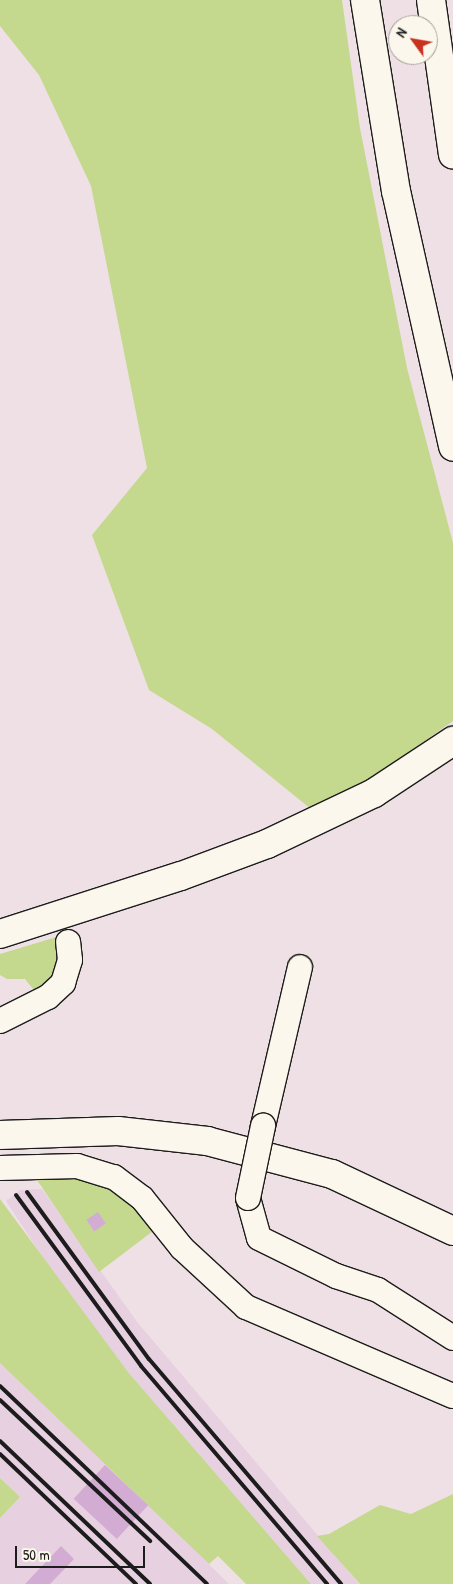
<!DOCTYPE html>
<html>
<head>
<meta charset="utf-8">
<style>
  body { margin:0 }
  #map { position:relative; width:453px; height:1584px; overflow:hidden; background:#efe0e5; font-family:"Patrick Hand",sans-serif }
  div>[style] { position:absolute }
  .built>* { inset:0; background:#e7d0e0 }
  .green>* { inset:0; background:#c4d98e }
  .building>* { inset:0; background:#d3acd4; transform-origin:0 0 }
  .roads { filter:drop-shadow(1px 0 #1c1c1c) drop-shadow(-1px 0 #1c1c1c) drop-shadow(0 1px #1c1c1c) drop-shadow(0 -1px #1c1c1c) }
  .minor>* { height:24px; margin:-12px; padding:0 12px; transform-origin:12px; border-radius:12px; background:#fbf7ec }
  .highway>* { height:28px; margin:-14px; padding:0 14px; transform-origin:14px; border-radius:14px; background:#fbf7ec }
  .rail>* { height:4px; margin:-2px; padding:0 2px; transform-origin:2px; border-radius:2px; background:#1c1c1c }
  .bridges { filter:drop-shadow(1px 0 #1c1c1c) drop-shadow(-1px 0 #1c1c1c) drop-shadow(0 1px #1c1c1c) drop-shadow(0 -1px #1c1c1c) }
  .minor-bridge>* { height:24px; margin:-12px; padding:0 12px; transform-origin:12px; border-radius:12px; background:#fbf7ec }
  span { translate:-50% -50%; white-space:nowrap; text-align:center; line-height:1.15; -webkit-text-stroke:4.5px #fbf7ec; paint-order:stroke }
  .north { position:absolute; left:388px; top:15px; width:50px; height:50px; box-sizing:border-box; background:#fbf7ec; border:1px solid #a29f99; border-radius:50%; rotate:302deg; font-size:14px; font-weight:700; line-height:20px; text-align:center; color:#1c1c1c }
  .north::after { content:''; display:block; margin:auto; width:18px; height:22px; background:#c8321e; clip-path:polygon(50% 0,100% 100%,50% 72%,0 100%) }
  .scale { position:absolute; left:15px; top:1546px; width:130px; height:22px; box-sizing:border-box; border:2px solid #1c1c1c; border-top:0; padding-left:6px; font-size:15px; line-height:18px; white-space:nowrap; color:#1c1c1c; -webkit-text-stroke:4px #fbf7ec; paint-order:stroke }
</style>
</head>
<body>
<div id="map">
  <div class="built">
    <div style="clip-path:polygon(42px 1189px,138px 1323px,359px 1584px,311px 1584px,128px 1372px,60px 1284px,6px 1201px,20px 1190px)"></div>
    <div style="clip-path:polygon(0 1363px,161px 1517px,229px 1584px,0 1584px,0 1518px,20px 1497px,0 1478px)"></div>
  </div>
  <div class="green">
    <div style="clip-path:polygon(0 0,342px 0,360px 128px,407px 368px,453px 543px,453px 721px,372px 778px,311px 809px,212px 729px,149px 690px,92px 535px,147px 468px,91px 186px,39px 75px,0 26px)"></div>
    <div style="clip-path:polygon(60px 936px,58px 972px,45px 989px,33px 989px,25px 979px,7px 979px,0 975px,0 954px)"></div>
    <div style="clip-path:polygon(33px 1174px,71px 1174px,124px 1189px,157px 1228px,99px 1272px)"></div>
    <div style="clip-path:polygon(0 1199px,128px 1372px,311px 1584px,246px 1584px,218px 1556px,209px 1564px,0 1363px)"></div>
    <div style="clip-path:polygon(0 1478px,20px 1497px,0 1518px)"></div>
    <div style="clip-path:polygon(453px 1494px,453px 1584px,360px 1584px,317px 1536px,329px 1534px,380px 1505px,411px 1514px)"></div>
  </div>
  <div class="building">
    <div style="left:98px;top:1212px;width:14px;height:14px;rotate:56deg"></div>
    <div style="left:105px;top:1465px;width:59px;height:46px;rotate:43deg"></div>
    <div style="clip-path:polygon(61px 1546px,74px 1559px,50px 1584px,25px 1584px)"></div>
  </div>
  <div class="roads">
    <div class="minor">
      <div style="left:0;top:1021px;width:54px;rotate:-26.6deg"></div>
      <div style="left:48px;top:997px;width:21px;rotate:-43deg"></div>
      <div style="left:63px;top:983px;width:24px;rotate:-73deg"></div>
      <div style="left:70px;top:960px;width:18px;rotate:-96deg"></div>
      <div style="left:263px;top:1126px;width:163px;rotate:-76.9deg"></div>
      <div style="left:0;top:1168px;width:77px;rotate:-1.5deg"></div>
      <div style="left:77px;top:1166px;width:39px;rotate:17deg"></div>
      <div style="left:114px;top:1177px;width:35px;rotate:37deg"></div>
      <div style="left:142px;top:1198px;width:64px;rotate:51.3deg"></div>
      <div style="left:182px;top:1248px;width:87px;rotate:42.7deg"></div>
      <div style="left:246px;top:1307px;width:225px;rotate:23.3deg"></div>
      <div style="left:248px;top:1198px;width:41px;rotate:74.6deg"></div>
      <div style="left:259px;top:1238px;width:86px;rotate:26.3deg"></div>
      <div style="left:336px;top:1276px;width:44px;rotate:18.4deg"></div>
      <div style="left:378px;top:1290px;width:89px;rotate:32.6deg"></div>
    </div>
    <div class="highway">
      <div style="left:365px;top:0;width:193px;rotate:80.8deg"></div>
      <div style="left:396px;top:191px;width:262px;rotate:77.4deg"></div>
      <div style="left:431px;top:0;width:156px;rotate:81.9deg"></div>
      <div style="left:0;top:934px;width:190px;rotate:-17.8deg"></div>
      <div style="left:181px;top:876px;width:92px;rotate:-20.4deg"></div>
      <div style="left:267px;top:844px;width:119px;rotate:-25.5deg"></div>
      <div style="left:374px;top:793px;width:95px;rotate:-33.4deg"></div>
      <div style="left:0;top:1135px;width:118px;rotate:-1.9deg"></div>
      <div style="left:118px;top:1131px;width:90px;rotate:6.4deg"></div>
      <div style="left:207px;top:1141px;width:129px;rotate:14.8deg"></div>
      <div style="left:332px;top:1174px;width:134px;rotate:25.2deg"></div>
    </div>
  </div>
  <div class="rail">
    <div style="left:27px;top:1192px;width:207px;rotate:53.9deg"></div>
    <div style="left:149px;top:1359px;width:296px;rotate:49.5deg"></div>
    <div style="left:16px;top:1195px;width:212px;rotate:53.8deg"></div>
    <div style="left:141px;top:1366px;width:287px;rotate:49.5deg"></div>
    <div style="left:0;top:1386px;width:286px;rotate:43.7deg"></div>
    <div style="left:0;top:1400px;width:206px;rotate:43.2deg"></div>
    <div style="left:0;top:1441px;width:207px;rotate:43.6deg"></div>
    <div style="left:0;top:1454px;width:188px;rotate:43.7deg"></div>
  </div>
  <div class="bridges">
    <div class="minor-bridge">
      <div style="left:248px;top:1198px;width:74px;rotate:-78.2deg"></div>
    </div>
  </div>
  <div class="north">N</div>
  <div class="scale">50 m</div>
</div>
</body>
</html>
